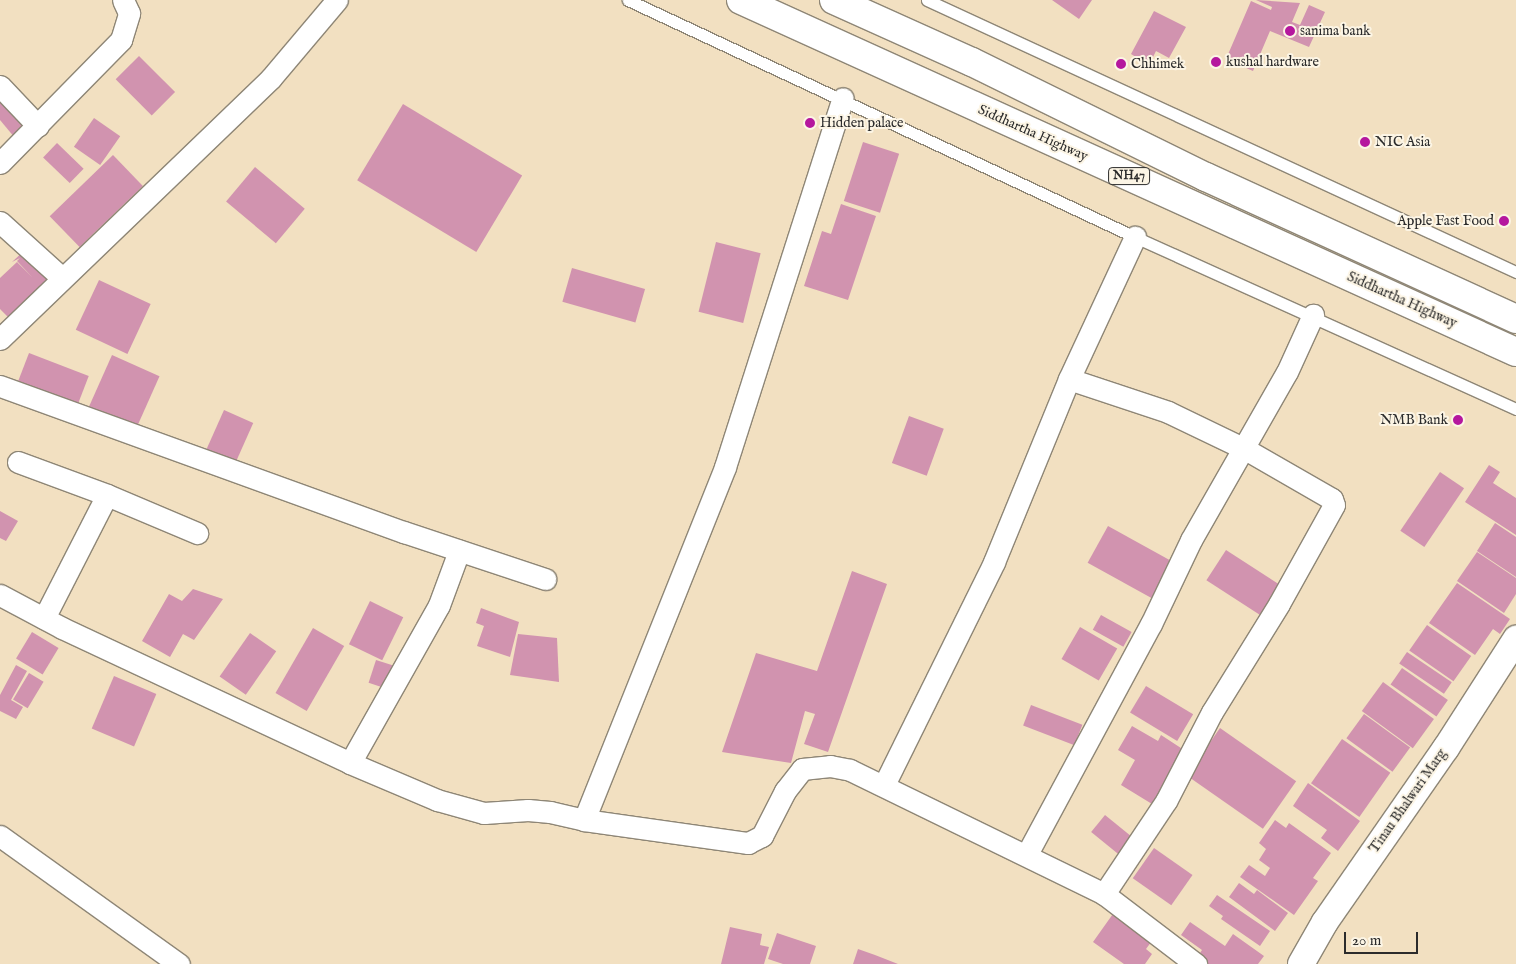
<!DOCTYPE html>
<html>
<head>
<meta charset="utf-8">
<style>
  body { margin:0 }
  #map { position:relative; width:1516px; height:964px; overflow:hidden; background:#f2e0c1; font-family:"IM FELL English",serif }
  div>[style] { position:absolute }
  .building>* { inset:0; background:#d193af; transform-origin:0 0 }
  .roads { filter:drop-shadow(1px 0 #8e8676) drop-shadow(-1px 0 #8e8676) drop-shadow(0 1px #8e8676) drop-shadow(0 -1px #8e8676) }
  .service>* { height:11px; margin:-5.5px; padding:0 5.5px; transform-origin:5.5px; border-radius:5.5px; background:#fff }
  .minor>* { height:21px; margin:-10.5px; padding:0 10.5px; transform-origin:10.5px; border-radius:10.5px; background:#fff }
  .tertiary>* { height:26px; margin:-13px; padding:0 13px; transform-origin:13px; border-radius:13px; background:#fff }
  .trunk>* { height:28px; margin:-14px; padding:0 14px; transform-origin:14px; border-radius:14px; background:#fff }
  .dots>* { width:14px; height:14px; translate:-50% -50%; box-sizing:border-box; border:2px solid #fcf5e5; border-radius:50% }
  span { translate:-50% -50%; white-space:nowrap; text-align:center; line-height:1.15; -webkit-text-stroke:4px #fcf5e5; paint-order:stroke }
  .shield-label span { padding:1px 4px; background:#fcf5e5; border:1px solid; border-radius:4px; -webkit-text-stroke-width:0 }
  .shield-label { font-size:12px; color:#2b2b2b; font-weight:700 }
  .poi-label { font-size:14px; color:#2b2b2b }
  .left { translate:0 -50%; text-align:left }
  .right { translate:-100% -50%; text-align:right }
  .street-label { font-size:14px; color:#2b2b2b }
  .scale { position:absolute; left:1344px; top:932px; width:74px; height:22px; box-sizing:border-box; border:2px solid #2b2b2b; border-top:0; padding-left:6px; font-size:15px; line-height:18px; white-space:nowrap; color:#2b2b2b; -webkit-text-stroke:4px #fcf5e5; paint-order:stroke }
</style>
</head>
<body>
<div id="map">
  <div class="building">
    <div style="clip-path:polygon(1052px 0,1092px 0,1079px 19px)"></div>
    <div style="clip-path:polygon(1256px 0,1300px 3px,1292px 22px,1300px 25px,1309px 5px,1325px 12px,1309px 47px,1270px 31px,1253px 71px,1226px 59px,1251px 1px,1271px 10px,1272px 7px)"></div>
    <div style="clip-path:polygon(1154px 11px,1186px 27px,1169px 58px,1156px 51px,1149px 65px,1131px 54px)"></div>
    <div style="left:139px;top:56px;width:51px;height:33px;rotate:45deg"></div>
    <div style="clip-path:polygon(0 95px,31px 124px,15px 138px,0 120px)"></div>
    <div style="left:403px;top:104px;width:139px;height:89px;rotate:31deg"></div>
    <div style="left:94px;top:118px;width:32px;height:35px;rotate:35deg"></div>
    <div style="left:863px;top:142px;width:38px;height:62px;rotate:18deg"></div>
    <div style="left:57px;top:143px;width:37px;height:20px;rotate:44deg"></div>
    <div style="left:113px;top:155px;width:43px;height:88px;rotate:46deg"></div>
    <div style="left:255px;top:167px;width:65px;height:45px;rotate:40deg"></div>
    <div style="clip-path:polygon(841px 204px,876px 216px,848px 300px,804px 286px,822px 231px,831px 234px)"></div>
    <div style="left:716px;top:242px;width:46px;height:72px;rotate:14deg"></div>
    <div style="clip-path:polygon(25px 250px,55px 283px,14px 323px,0 309px,0 278px,17px 262px,32px 277px,17px 261px,20px 258px,12px 262px)"></div>
    <div style="left:572px;top:268px;width:76px;height:35px;rotate:16deg"></div>
    <div style="left:99px;top:280px;width:57px;height:55px;rotate:25deg"></div>
    <div style="left:29px;top:353px;width:64px;height:32px;rotate:21deg"></div>
    <div style="left:112px;top:355px;width:52px;height:60px;rotate:24deg"></div>
    <div style="left:224px;top:410px;width:32px;height:43px;rotate:24deg"></div>
    <div style="left:909px;top:416px;width:37px;height:50px;rotate:20deg"></div>
    <div style="clip-path:polygon(1489px 465px,1500px 472px,1493px 483px,1516px 498px,1516px 535px,1465px 502px)"></div>
    <div style="left:1440px;top:472px;width:29px;height:71px;rotate:34deg"></div>
    <div style="clip-path:polygon(0 511px,18px 521px,6px 541px,0 538px)"></div>
    <div style="clip-path:polygon(1495px 523px,1516px 537px,1516px 577px,1477px 551px)"></div>
    <div style="left:1108px;top:526px;width:75px;height:42px;rotate:29deg"></div>
    <div style="left:1226px;top:550px;width:64px;height:36px;rotate:33deg"></div>
    <div style="clip-path:polygon(1477px 552px,1516px 578px,1516px 594px,1504px 613px,1457px 581px)"></div>
    <div style="clip-path:polygon(852px 571px,887px 584px,828px 752px,804px 744px,815px 714px,805px 711px,791px 763px,722px 752px,756px 653px,817px 671px)"></div>
    <div style="clip-path:polygon(1457px 583px,1510px 619px,1500px 634px,1493px 629px,1475px 655px,1429px 623px)"></div>
    <div style="clip-path:polygon(193px 589px,223px 599px,194px 640px,183px 634px,170px 657px,142px 641px,169px 594px,182px 601px)"></div>
    <div style="left:370px;top:601px;width:37px;height:48px;rotate:26deg"></div>
    <div style="clip-path:polygon(481px 608px,519px 622px,510px 657px,477px 646px,484px 626px,476px 623px)"></div>
    <div style="left:1101px;top:615px;width:35px;height:17px;rotate:29deg"></div>
    <div style="left:1427px;top:625px;width:54px;height:31px;rotate:35deg"></div>
    <div style="left:1080px;top:627px;width:43px;height:37px;rotate:30deg"></div>
    <div style="left:313px;top:628px;width:36px;height:75px;rotate:30deg"></div>
    <div style="left:32px;top:632px;width:31px;height:31px;rotate:31deg"></div>
    <div style="left:250px;top:633px;width:32px;height:53px;rotate:35deg"></div>
    <div style="clip-path:polygon(518px 634px,557px 638px,559px 682px,510px 675px)"></div>
    <div style="left:1407px;top:652px;width:54px;height:14px;rotate:34deg"></div>
    <div style="left:376px;top:660px;width:19px;height:24px;rotate:18deg"></div>
    <div style="clip-path:polygon(16px 665px,27px 671px,11px 700px,23px 707px,16px 719px,0 711px,0 695px)"></div>
    <div style="left:1402px;top:668px;width:56px;height:20px;rotate:35deg"></div>
    <div style="left:29px;top:673px;width:17px;height:31px;rotate:31deg"></div>
    <div style="left:114px;top:676px;width:46px;height:57px;rotate:23deg"></div>
    <div style="left:1383px;top:682px;width:63px;height:36px;rotate:36deg"></div>
    <div style="left:1146px;top:686px;width:55px;height:31px;rotate:31deg"></div>
    <div style="left:1031px;top:705px;width:55px;height:22px;rotate:21deg"></div>
    <div style="left:1364px;top:714px;width:57px;height:30px;rotate:36deg"></div>
    <div style="clip-path:polygon(1132px 726px,1158px 741px,1161px 735px,1184px 750px,1152px 804px,1121px 785px,1135px 760px,1118px 750px)"></div>
    <div style="left:1220px;top:728px;width:93px;height:58px;rotate:35deg"></div>
    <div style="left:1342px;top:739px;width:59px;height:54px;rotate:35deg"></div>
    <div style="clip-path:polygon(1308px 783px,1360px 821px,1338px 851px,1321px 838px,1327px 830px,1293px 806px)"></div>
    <div style="left:1105px;top:815px;width:40px;height:22px;rotate:39deg"></div>
    <div style="clip-path:polygon(1275px 820px,1286px 828px,1289px 823px,1331px 853px,1313px 878px,1318px 881px,1294px 915px,1240px 877px,1249px 865px,1265px 876px,1270px 868px,1259px 860px,1266px 849px,1259px 843px)"></div>
    <div style="left:1154px;top:848px;width:47px;height:37px;rotate:35deg"></div>
    <div style="clip-path:polygon(1239px 883px,1254px 894px,1257px 890px,1288px 913px,1275px 931px,1229px 897px)"></div>
    <div style="clip-path:polygon(1217px 895px,1270px 931px,1260px 946px,1221px 919px,1223px 916px,1209px 906px)"></div>
    <div style="clip-path:polygon(1115px 911px,1154px 938px,1146px 949px,1152px 954px,1145px 964px,1124px 964px,1093px 942px)"></div>
    <div style="clip-path:polygon(1190px 922px,1225px 946px,1233px 934px,1264px 956px,1258px 964px,1198px 964px,1194px 962px,1202px 950px,1181px 935px)"></div>
    <div style="clip-path:polygon(730px 927px,762px 934px,760px 945px,769px 947px,764px 964px,721px 964px)"></div>
    <div style="clip-path:polygon(777px 933px,816px 946px,810px 964px,783px 964px,768px 959px)"></div>
    <div style="clip-path:polygon(858px 949px,875px 955px,898px 964px,853px 964px)"></div>
  </div>
  <div class="roads">
    <div class="service">
      <div style="left:628px;top:0;width:560px;rotate:25.05deg"></div>
      <div style="left:1135px;top:237px;width:418px;rotate:24.3deg"></div>
      <div style="left:927px;top:0;width:649px;rotate:24.79deg"></div>
    </div>
    <div class="minor">
      <div style="left:0;top:86px;width:55px;rotate:46.5deg"></div>
      <div style="left:0;top:163px;width:173px;rotate:-45.5deg"></div>
      <div style="left:121px;top:40px;width:28px;rotate:-73deg"></div>
      <div style="left:129px;top:13px;width:14px;rotate:-115deg"></div>
      <div style="left:0;top:222px;width:84px;rotate:42.1deg"></div>
      <div style="left:0;top:339px;width:376px;rotate:-43.9deg"></div>
      <div style="left:271px;top:78px;width:102px;rotate:-49.8deg"></div>
      <div style="left:1069px;top:379px;width:104px;rotate:18.4deg"></div>
      <div style="left:1168px;top:412px;width:85px;rotate:25.7deg"></div>
      <div style="left:1245px;top:449px;width:100px;rotate:29.9deg"></div>
      <div style="left:1332px;top:499px;width:6px;rotate:72deg"></div>
      <div style="left:1334px;top:505px;width:113px;rotate:119.1deg"></div>
      <div style="left:1279px;top:604px;width:127px;rotate:121.8deg"></div>
      <div style="left:1212px;top:712px;width:100px;rotate:117.3deg"></div>
      <div style="left:1166px;top:801px;width:112px;rotate:123.7deg"></div>
      <div style="left:0;top:386px;width:430px;rotate:19.9deg"></div>
      <div style="left:404px;top:532px;width:149px;rotate:18.4deg"></div>
      <div style="left:18px;top:462px;width:95px;rotate:20.3deg"></div>
      <div style="left:107px;top:495px;width:98px;rotate:22.9deg"></div>
      <div style="left:0;top:595px;width:70px;rotate:28deg"></div>
      <div style="left:62px;top:628px;width:318px;rotate:25.1deg"></div>
      <div style="left:350px;top:763px;width:95px;rotate:23deg"></div>
      <div style="left:437px;top:800px;width:49px;rotate:15.5deg"></div>
      <div style="left:484px;top:813px;width:44px;rotate:-3.9deg"></div>
      <div style="left:528px;top:810px;width:22px;rotate:5deg"></div>
      <div style="left:550px;top:812px;width:35px;rotate:13deg"></div>
      <div style="left:584px;top:820px;width:166px;rotate:8deg"></div>
      <div style="left:748px;top:843px;width:16px;rotate:-27deg"></div>
      <div style="left:762px;top:836px;width:51px;rotate:-62.9deg"></div>
      <div style="left:785px;top:791px;width:28px;rotate:-52deg"></div>
      <div style="left:802px;top:769px;width:28px;rotate:-6deg"></div>
      <div style="left:830px;top:766px;width:20px;rotate:11deg"></div>
      <div style="left:850px;top:770px;width:283px;rotate:26deg"></div>
      <div style="left:1104px;top:894px;width:116px;rotate:37.3deg"></div>
      <div style="left:44px;top:618px;width:138px;rotate:-62.9deg"></div>
      <div style="left:350px;top:763px;width:181px;rotate:-60.6deg"></div>
      <div style="left:439px;top:605px;width:58px;rotate:-69.7deg"></div>
      <div style="left:884px;top:785px;width:249px;rotate:-63.7deg"></div>
      <div style="left:994px;top:562px;width:198px;rotate:-67.7deg"></div>
      <div style="left:1069px;top:379px;width:157px;rotate:-65.1deg"></div>
      <div style="left:584px;top:820px;width:380px;rotate:-68.2deg"></div>
      <div style="left:725px;top:467px;width:387px;rotate:-72.3deg"></div>
      <div style="left:0;top:836px;width:220px;rotate:35.6deg"></div>
      <div style="left:1027px;top:854px;width:261px;rotate:-61.7deg"></div>
      <div style="left:1151px;top:624px;width:93px;rotate:-64.5deg"></div>
      <div style="left:1191px;top:540px;width:193px;rotate:-60.3deg"></div>
      <div style="left:1287px;top:372px;width:63px;rotate:-65.5deg"></div>
    </div>
    <div class="tertiary">
      <div style="left:1301px;top:964px;width:48px;rotate:-60.3deg"></div>
      <div style="left:1325px;top:922px;width:212px;rotate:-55.2deg"></div>
      <div style="left:1446px;top:748px;width:130px;rotate:-57.3deg"></div>
    </div>
    <div class="trunk">
      <div style="left:741px;top:0;width:851px;rotate:24.43deg"></div>
      <div style="left:834px;top:0;width:151px;rotate:24.2deg"></div>
      <div style="left:972px;top:62px;width:261px;rotate:26.2deg"></div>
      <div style="left:1206px;top:177px;width:341px;rotate:24.6deg"></div>
    </div>
  </div>
  <div class="dots">
    <div style="left:1290px;top:31px;background:#b5179e"></div>
    <div style="left:1216px;top:62px;background:#b5179e"></div>
    <div style="left:1121px;top:64px;background:#b5179e"></div>
    <div style="left:810px;top:123px;background:#b5179e"></div>
    <div style="left:1365px;top:142px;background:#b5179e"></div>
    <div style="left:1504px;top:221px;background:#b5179e"></div>
    <div style="left:1458px;top:420px;background:#b5179e"></div>
  </div>
  <div class="shield-label">
    <span style="left:1129px;top:176px">NH47</span>
  </div>
  <div class="poi-label">
    <span class="left" style="left:1300px;top:31px">sanima bank</span>
    <span class="left" style="left:1226px;top:62px">kushal hardware</span>
    <span class="left" style="left:1131px;top:64px">Chhimek</span>
    <span class="left" style="left:820px;top:123px">Hidden palace</span>
    <span class="left" style="left:1375px;top:142px">NIC Asia</span>
    <span class="right" style="left:1494px;top:221px">Apple Fast Food</span>
    <span class="right" style="left:1448px;top:420px">NMB Bank</span>
  </div>
  <div class="street-label">
    <span style="left:1033px;top:133px;rotate:24deg">Siddhartha Highway</span>
    <span style="left:1402px;top:300px;rotate:24deg">Siddhartha Highway</span>
    <span style="left:1408px;top:801px;rotate:-55deg">Tinau Bhalwari Marg</span>
  </div>
  <div class="scale">20 m</div>
</div>
</body>
</html>
